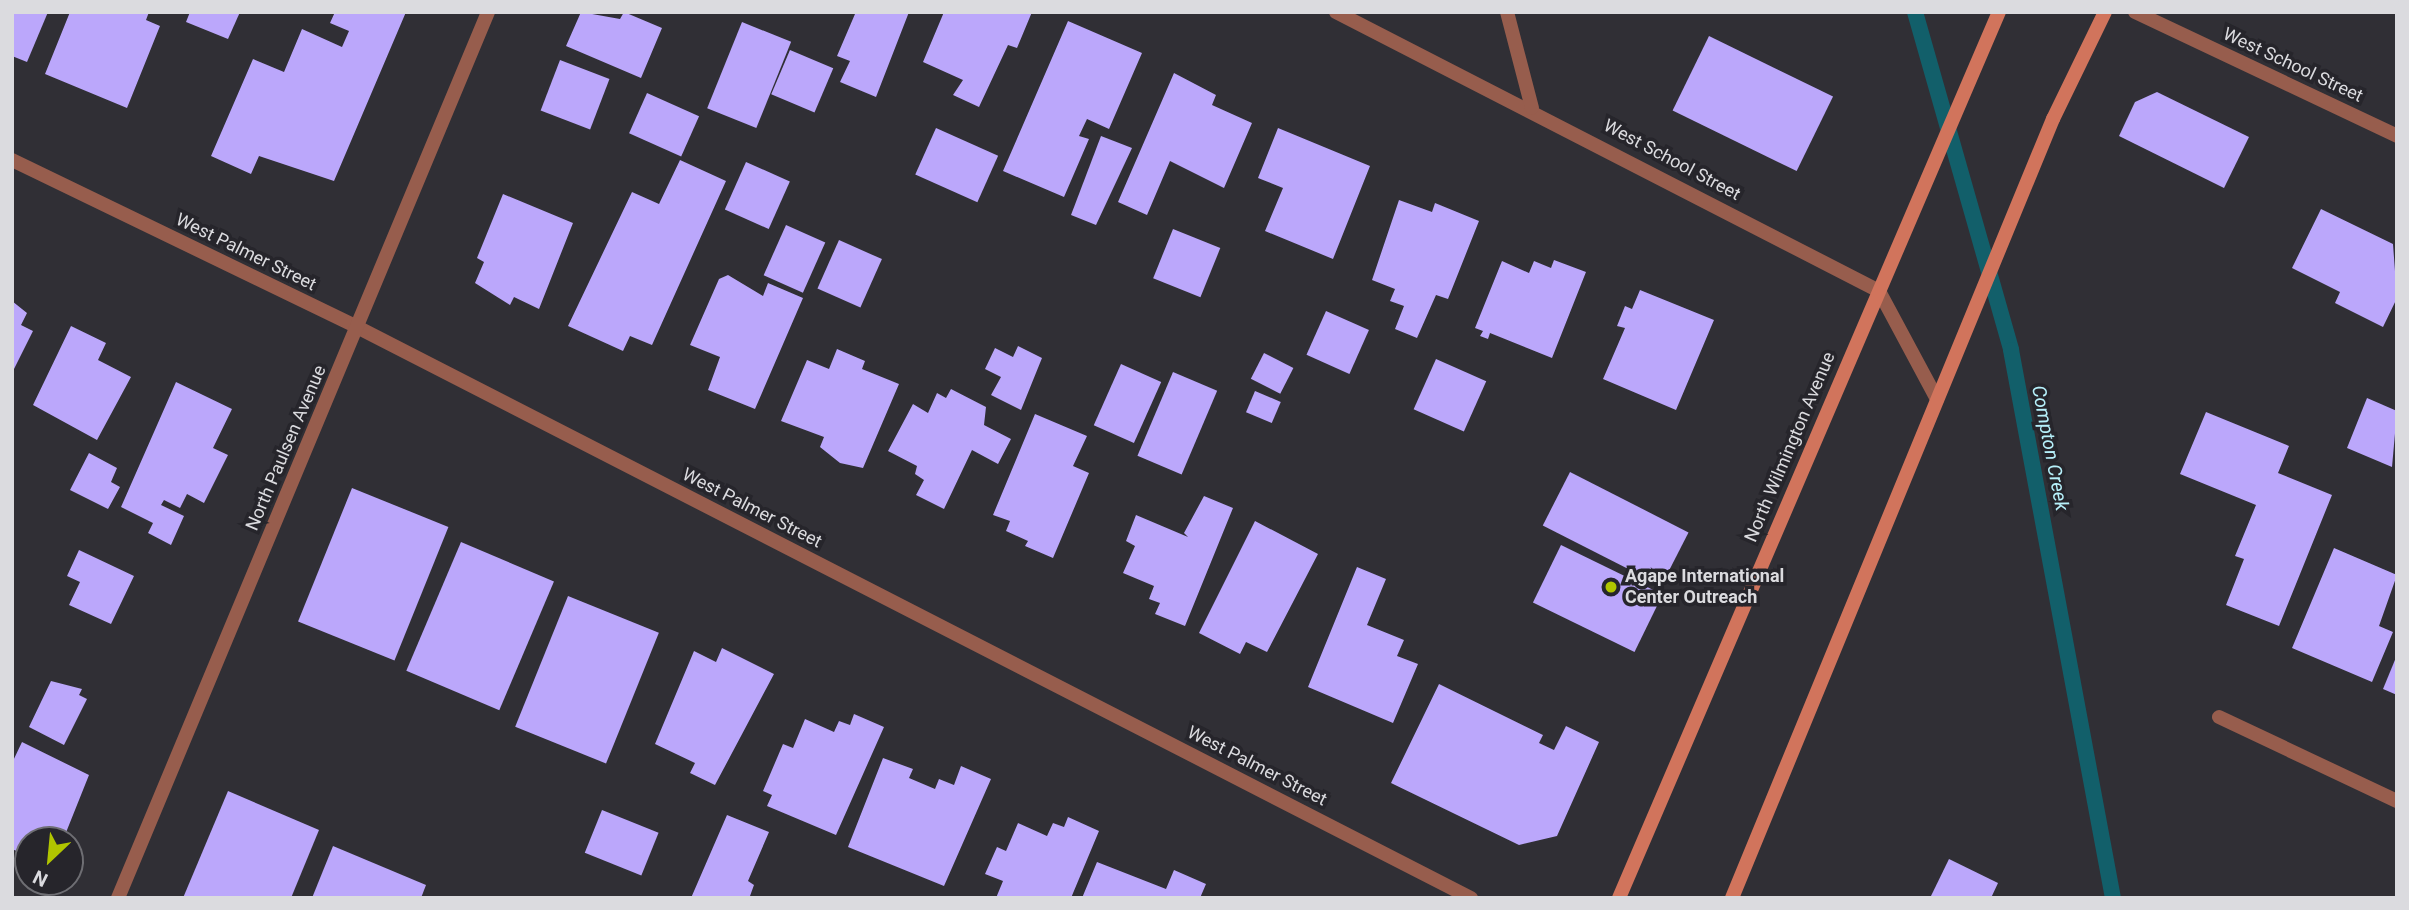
<!DOCTYPE html>
<html>
<head>
<meta charset="utf-8">
<style>
  body { margin:0 }
  #map { position:relative; width:2409px; height:910px; overflow:hidden; background:#302f35; font-family:Roboto,sans-serif }
  div>[style] { position:absolute }
  .stream>* { height:16px; margin:-8px; padding:0 8px; transform-origin:8px; border-radius:8px; background:#125f6a }
  .building>* { inset:0; background:#bba7fb; transform-origin:0 0 }
  .minor>* { height:14px; margin:-7px; padding:0 7px; transform-origin:7px; border-radius:7px; background:#975d4d }
  .secondary>* { height:14px; margin:-7px; padding:0 7px; transform-origin:7px; border-radius:7px; background:#d1745c }
  .dots>* { width:19px; height:19px; translate:-50% -50%; box-sizing:border-box; border:4px solid #26252b; border-radius:50% }
  span { translate:-50% -50%; white-space:nowrap; text-align:center; line-height:1.15; -webkit-text-stroke:7px #26252b; paint-order:stroke }
  .street-label { font-size:18px; color:#dbdbdf }
  .poi-label { font-size:18px; color:#dbdbdf; font-weight:700 }
  .left { translate:0 -50%; text-align:left }
  .water-label { font-size:19px; color:#b6f0fa; font-style:italic }
  .frame { position:absolute; inset:0; border:14px solid #dbdbdf; pointer-events:none }
  .north { position:absolute; left:14px; top:826px; width:70px; height:70px; box-sizing:border-box; background:#26252b; border:2px solid #6e6e73; border-radius:50%; rotate:206deg; font-size:19px; font-weight:700; line-height:28px; text-align:center; color:#dbdbdf }
  .north::after { content:''; display:block; margin:auto; width:24px; height:32px; background:#b1c500; clip-path:polygon(50% 0,100% 100%,50% 72%,0 100%) }
</style>
</head>
<body>
<div id="map">
  <div class="stream">
    <div style="left:1915px;top:12px;width:351px;rotate:74.1deg"></div>
    <div style="left:2011px;top:350px;width:557px;rotate:79.46deg"></div>
  </div>
  <div class="building">
    <div style="clip-path:polygon(12px 12px,48px 12px,27px 62px,12px 56px)"></div>
    <div style="clip-path:polygon(70px 12px,149px 12px,146px 20px,160px 26px,127px 108px,45px 74px)"></div>
    <div style="clip-path:polygon(190px 12px,240px 12px,228px 39px,186px 22px)"></div>
    <div style="clip-path:polygon(335px 12px,406px 12px,334px 181px,259px 156px,251px 174px,211px 156px,253px 59px,284px 72px,302px 29px,342px 47px,349px 31px,330px 23px)"></div>
    <div style="clip-path:polygon(581px 12px,620px 19px,624px 12px,662px 28px,641px 78px,566px 46px)"></div>
    <div style="clip-path:polygon(850px 12px,909px 12px,876px 97px,840px 82px,850px 61px,837px 56px,855px 14px)"></div>
    <div style="clip-path:polygon(944px 12px,1032px 12px,1017px 48px,1008px 45px,979px 107px,953px 95px,963px 80px,923px 62px)"></div>
    <div style="clip-path:polygon(1068px 21px,1142px 53px,1109px 129px,1087px 119px,1079px 136px,1089px 139px,1064px 197px,1003px 171px)"></div>
    <div style="left:742px;top:22px;width:53px;height:93px;rotate:22deg"></div>
    <div style="left:1709px;top:36px;width:138px;height:83px;rotate:26deg"></div>
    <div style="left:790px;top:50px;width:47px;height:48px;rotate:23deg"></div>
    <div style="left:560px;top:60px;width:53px;height:54px;rotate:21deg"></div>
    <div style="clip-path:polygon(1174px 73px,1216px 95px,1212px 105px,1252px 123px,1224px 188px,1170px 161px,1147px 215px,1118px 202px)"></div>
    <div style="clip-path:polygon(2157px 92px,2249px 137px,2224px 188px,2119px 136px,2135px 102px)"></div>
    <div style="left:647px;top:93px;width:57px;height:44px;rotate:24deg"></div>
    <div style="left:936px;top:128px;width:68px;height:51px;rotate:24deg"></div>
    <div style="clip-path:polygon(1278px 128px,1370px 166px,1333px 259px,1265px 231px,1283px 188px,1258px 178px)"></div>
    <div style="clip-path:polygon(1101px 136px,1132px 148px,1096px 225px,1071px 215px)"></div>
    <div style="clip-path:polygon(680px 160px,726px 181px,652px 345px,630px 336px,623px 351px,568px 326px,632px 192px,659px 204px)"></div>
    <div style="left:746px;top:162px;width:48px;height:52px;rotate:24deg"></div>
    <div style="clip-path:polygon(503px 194px,573px 223px,539px 309px,514px 297px,510px 305px,475px 283px,484px 262px,477px 258px)"></div>
    <div style="clip-path:polygon(1399px 200px,1432px 212px,1435px 203px,1479px 221px,1448px 299px,1436px 295px,1417px 338px,1395px 329px,1404px 306px,1390px 301px,1395px 289px,1372px 280px)"></div>
    <div style="clip-path:polygon(2321px 209px,2393px 244px,2397px 298px,2383px 327px,2335px 303px,2340px 292px,2292px 268px)"></div>
    <div style="left:786px;top:225px;width:43px;height:55px;rotate:24deg"></div>
    <div style="left:1173px;top:229px;width:51px;height:53px;rotate:22deg"></div>
    <div style="left:839px;top:240px;width:47px;height:53px;rotate:24deg"></div>
    <div style="clip-path:polygon(1554px 260px,1586px 272px,1552px 358px,1490px 333px,1488px 339px,1480px 336px,1483px 331px,1475px 328px,1502px 261px,1529px 273px,1534px 261px,1551px 268px)"></div>
    <div style="clip-path:polygon(728px 275px,763px 296px,768px 283px,803px 298px,755px 409px,708px 390px,720px 357px,690px 345px,719px 279px)"></div>
    <div style="clip-path:polygon(1640px 290px,1714px 320px,1676px 410px,1603px 379px,1625px 328px,1617px 326px,1625px 306px,1632px 309px)"></div>
    <div style="clip-path:polygon(12px 301px,27px 313px,21px 325px,33px 331px,12px 373px)"></div>
    <div style="left:1326px;top:311px;width:47px;height:48px;rotate:24deg"></div>
    <div style="clip-path:polygon(71px 326px,106px 343px,98px 360px,131px 377px,97px 440px,33px 405px)"></div>
    <div style="clip-path:polygon(1018px 346px,1042px 358px,1021px 410px,991px 395px,1001px 377px,985px 369px,995px 348px,1013px 357px)"></div>
    <div style="clip-path:polygon(837px 349px,865px 361px,862px 369px,899px 384px,863px 468px,840px 463px,820px 447px,824px 437px,781px 421px,807px 360px,829px 369px)"></div>
    <div style="left:1264px;top:353px;width:33px;height:29px;rotate:27deg"></div>
    <div style="left:1436px;top:359px;width:55px;height:55px;rotate:24deg"></div>
    <div style="left:1121px;top:364px;width:44px;height:67px;rotate:24deg"></div>
    <div style="left:1173px;top:372px;width:48px;height:91px;rotate:23deg"></div>
    <div style="clip-path:polygon(176px 382px,232px 409px,213px 448px,228px 455px,204px 503px,187px 494px,180px 508px,164px 500px,161px 505px,184px 516px,171px 545px,148px 533px,153px 523px,121px 507px)"></div>
    <div style="clip-path:polygon(951px 389px,986px 407px,984px 425px,1011px 439px,998px 464px,972px 450px,944px 509px,916px 495px,924px 480px,915px 474px,917px 466px,888px 451px,913px 404px,928px 413px,937px 393px,946px 398px)"></div>
    <div style="left:1255px;top:391px;width:28px;height:23px;rotate:23deg"></div>
    <div style="clip-path:polygon(2367px 398px,2397px 411px,2392px 467px,2347px 448px)"></div>
    <div style="clip-path:polygon(2206px 412px,2289px 446px,2278px 473px,2332px 495px,2279px 626px,2226px 605px,2244px 559px,2235px 556px,2256px 505px,2180px 474px)"></div>
    <div style="clip-path:polygon(1035px 414px,1087px 436px,1073px 466px,1089px 473px,1053px 558px,1025px 546px,1028px 541px,1006px 531px,1010px 521px,993px 515px)"></div>
    <div style="clip-path:polygon(89px 453px,117px 468px,111px 482px,120px 487px,108px 509px,70px 490px)"></div>
    <div style="left:1570px;top:472px;width:133px;height:60px;rotate:27deg"></div>
    <div style="left:352px;top:488px;width:104px;height:144px;rotate:22deg"></div>
    <div style="clip-path:polygon(1204px 496px,1233px 508px,1185px 626px,1155px 614px,1160px 603px,1149px 599px,1154px 586px,1123px 573px,1135px 546px,1126px 541px,1136px 515px,1188px 537px,1184px 533px)"></div>
    <div style="clip-path:polygon(1255px 521px,1318px 554px,1267px 652px,1246px 642px,1240px 654px,1199px 633px)"></div>
    <div style="left:461px;top:542px;width:101px;height:140px;rotate:23deg"></div>
    <div style="left:1561px;top:545px;width:113px;height:64px;rotate:26deg"></div>
    <div style="clip-path:polygon(2334px 548px,2397px 575px,2379px 626px,2393px 632px,2372px 682px,2292px 648px)"></div>
    <div style="clip-path:polygon(79px 550px,134px 576px,111px 624px,69px 605px,80px 582px,67px 576px)"></div>
    <div style="clip-path:polygon(1357px 567px,1386px 579px,1367px 625px,1404px 640px,1397px 656px,1418px 664px,1393px 723px,1308px 687px)"></div>
    <div style="left:568px;top:596px;width:98px;height:141px;rotate:22deg"></div>
    <div style="clip-path:polygon(722px 648px,774px 674px,715px 785px,690px 773px,695px 763px,655px 744px,694px 651px,716px 662px)"></div>
    <div style="clip-path:polygon(2397px 655px,2397px 695px,2383px 689px)"></div>
    <div style="clip-path:polygon(51px 681px,82px 689px,79px 695px,87px 699px,64px 745px,29px 727px)"></div>
    <div style="clip-path:polygon(1439px 684px,1543px 735px,1539px 743px,1554px 750px,1566px 726px,1599px 742px,1557px 836px,1519px 845px,1391px 783px)"></div>
    <div style="clip-path:polygon(854px 714px,884px 727px,836px 835px,767px 806px,772px 795px,763px 791px,783px 744px,793px 748px,805px 719px,834px 732px,839px 721px,850px 725px)"></div>
    <div style="clip-path:polygon(22px 742px,89px 775px,63px 840px,28px 840px,28px 856px,12px 849px,12px 763px)"></div>
    <div style="clip-path:polygon(883px 758px,913px 769px,909px 778px,935px 789px,939px 779px,954px 785px,961px 766px,991px 779px,944px 886px,848px 847px)"></div>
    <div style="clip-path:polygon(228px 791px,319px 830px,291px 898px,183px 898px)"></div>
    <div style="left:602px;top:810px;width:61px;height:46px;rotate:22deg"></div>
    <div style="clip-path:polygon(727px 815px,769px 832px,748px 881px,754px 885px,750px 896px,691px 898px)"></div>
    <div style="clip-path:polygon(1068px 817px,1099px 831px,1071px 898px,996px 898px,1003px 881px,985px 874px,997px 847px,1006px 851px,1018px 823px,1047px 836px,1053px 823px,1064px 827px)"></div>
    <div style="clip-path:polygon(333px 846px,426px 885px,421px 898px,312px 898px)"></div>
    <div style="clip-path:polygon(1949px 859px,1998px 883px,1991px 898px,1930px 898px)"></div>
    <div style="clip-path:polygon(1097px 862px,1166px 889px,1174px 870px,1206px 884px,1200px 898px,1082px 898px)"></div>
  </div>
  <div class="minor">
    <div style="left:1336px;top:12px;width:610px;rotate:27.19deg"></div>
    <div style="left:1879px;top:291px;width:123px;rotate:61.8deg"></div>
    <div style="left:1507px;top:12px;width:99px;rotate:75.4deg"></div>
    <div style="left:2135px;top:12px;width:290px;rotate:25.3deg"></div>
    <div style="left:12px;top:160px;width:383px;rotate:25.8deg"></div>
    <div style="left:357px;top:327px;width:1252px;rotate:27.14deg"></div>
    <div style="left:2219px;top:717px;width:197px;rotate:25.3deg"></div>
    <div style="left:118px;top:898px;width:960px;rotate:-67.33deg"></div>
  </div>
  <div class="secondary">
    <div style="left:1619px;top:898px;width:964px;rotate:-66.79deg"></div>
    <div style="left:1732px;top:898px;width:843px;rotate:-67.61deg"></div>
    <div style="left:2053px;top:119px;width:119px;rotate:-64.1deg"></div>
  </div>
  <div class="dots">
    <div style="left:1611px;top:587px;background:#b1c500"></div>
  </div>
  <div class="street-label">
    <span style="left:2293px;top:65px;rotate:25deg">West School Street</span>
    <span style="left:1672px;top:160px;rotate:28deg">West School Street</span>
    <span style="left:246px;top:252px;rotate:26deg">West Palmer Street</span>
    <span style="left:1790px;top:447px;rotate:-67deg">North Wilmington Avenue</span>
    <span style="left:286px;top:448px;rotate:-67deg">North Paulsen Avenue</span>
    <span style="left:752px;top:508px;rotate:27deg">West Palmer Street</span>
    <span style="left:1257px;top:766px;rotate:27deg">West Palmer Street</span>
  </div>
  <div class="poi-label">
    <span class="left" style="left:1625px;top:587px">Agape International<br>Center Outreach</span>
  </div>
  <div class="water-label">
    <span style="left:2050px;top:448px;rotate:79deg">Compton Creek</span>
  </div>
  <div class="frame"></div>
  <div class="north">N</div>
</div>
</body>
</html>
